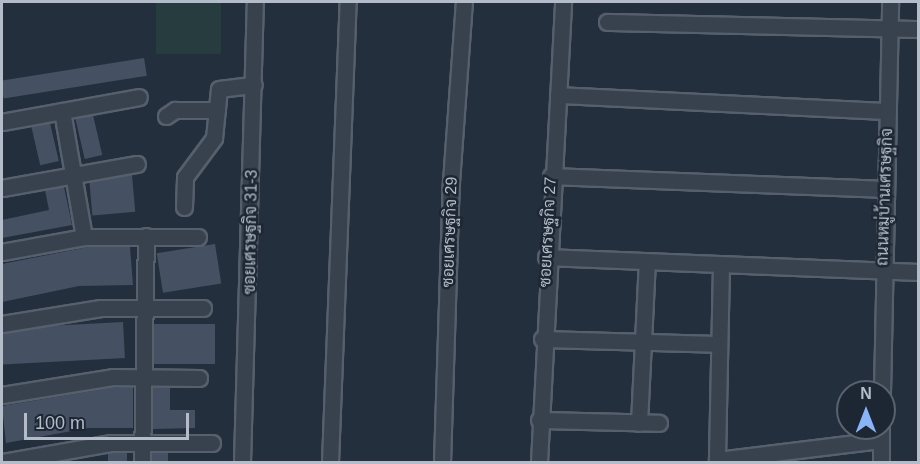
<!DOCTYPE html>
<html>
<head>
<meta charset="utf-8">
<style>
  body { margin:0 }
  #map { position:relative; width:920px; height:464px; overflow:hidden; background:#242f3e; font-family:Arial,Sarabun,sans-serif }
  div>[style] { position:absolute }
  .green>* { inset:0; background:#263c3f; transform-origin:0 0 }
  .building>* { inset:0; background:#455162; transform-origin:0 0 }
  .roads { filter:drop-shadow(2px 0 #565f6c) drop-shadow(-2px 0 #565f6c) drop-shadow(0 2px #565f6c) drop-shadow(0 -2px #565f6c) }
  .minor>* { height:15px; margin:-7.5px; padding:0 7.5px; transform-origin:7.5px; border-radius:7.5px; background:#38414e }
  span { translate:-50% -50%; white-space:nowrap; text-align:center; line-height:1.15; -webkit-text-stroke:5px #1d2633; paint-order:stroke }
  .street-label { font-size:16px; color:#b4bcc9 }
  .frame { position:absolute; inset:0; border:3px solid #b4bcc9; pointer-events:none }
  .north { position:absolute; left:836px; top:380px; width:60px; height:60px; box-sizing:border-box; background:#1d2633; border:2px solid #59626f; border-radius:50%; rotate:0deg; font-size:16px; font-weight:700; line-height:24px; text-align:center; color:#b4bcc9 }
  .north::after { content:''; display:block; margin:auto; width:21px; height:27px; background:#8ab4f8; clip-path:polygon(50% 0,100% 100%,50% 72%,0 100%) }
  .scale { position:absolute; left:24px; top:413px; width:165px; height:27px; box-sizing:border-box; border:3px solid #b4bcc9; border-top:0; padding-left:8px; font-size:18px; line-height:21px; white-space:nowrap; color:#b4bcc9; -webkit-text-stroke:4px #1d2633; paint-order:stroke }
</style>
</head>
<body>
<div id="map">
  <div class="green">
    <div style="left:156px;top:2px;width:65px;height:52px"></div>
  </div>
  <div class="building">
    <div style="left:144px;top:58px;width:18px;height:145px;rotate:81deg"></div>
    <div style="left:93px;top:115px;width:41px;height:18px;rotate:77deg"></div>
    <div style="left:50px;top:123px;width:39px;height:19px;rotate:77deg"></div>
    <div style="left:132px;top:175px;width:37px;height:43px;rotate:85deg"></div>
    <div style="clip-path:polygon(64px 187px,72px 225px,2px 238px,2px 220px,49px 210px,45px 190px)"></div>
    <div style="left:215px;top:244px;width:40px;height:59px;rotate:81deg"></div>
    <div style="clip-path:polygon(88px 247px,130px 247px,133px 285px,79px 286px,2px 302px,2px 264px)"></div>
    <div style="left:123px;top:322px;width:36px;height:123px;rotate:87deg"></div>
    <div style="left:154px;top:324px;width:61px;height:40px"></div>
    <div style="clip-path:polygon(115px 387px,133px 387px,133px 428px,88px 428px,6px 443px,2px 406px)"></div>
    <div style="clip-path:polygon(153px 388px,170px 388px,170px 410px,195px 410px,195px 428px,153px 429px)"></div>
    <div style="left:108px;top:453px;width:19px;height:9px"></div>
    <div style="left:152px;top:453px;width:16px;height:9px"></div>
  </div>
  <div class="roads">
    <div class="minor">
      <div style="left:607px;top:22px;width:311px;rotate:1.3deg"></div>
      <div style="left:558px;top:95px;width:330px;rotate:2.8deg"></div>
      <div style="left:62px;top:111px;width:128px;rotate:80.1deg"></div>
      <div style="left:166px;top:116px;width:11px;rotate:-34deg"></div>
      <div style="left:175px;top:110px;width:42px"></div>
      <div style="left:2px;top:122px;width:139px;rotate:-10.3deg"></div>
      <div style="left:551px;top:176px;width:335px;rotate:2.2deg"></div>
      <div style="left:2px;top:188px;width:137px;rotate:-10.1deg"></div>
      <div style="left:184px;top:207px;width:30px;rotate:-88deg"></div>
      <div style="left:185px;top:177px;width:49px;rotate:-53.4deg"></div>
      <div style="left:214px;top:138px;width:49px;rotate:-84.2deg"></div>
      <div style="left:219px;top:89px;width:35px;rotate:-7deg"></div>
      <div style="left:2px;top:252px;width:83px;rotate:-10.4deg"></div>
      <div style="left:84px;top:237px;width:114px"></div>
      <div style="left:546px;top:257px;width:372px;rotate:2.3deg"></div>
      <div style="left:721px;top:266px;width:194px;rotate:91.2deg"></div>
      <div style="left:717px;top:460px;width:165px;rotate:-7deg"></div>
      <div style="left:2px;top:324px;width:100px;rotate:-9.2deg"></div>
      <div style="left:101px;top:308px;width:102px"></div>
      <div style="left:542px;top:339px;width:176px;rotate:1.6deg"></div>
      <div style="left:882px;top:392px;width:390px;rotate:-88.8deg"></div>
      <div style="left:2px;top:395px;width:112px;rotate:-9.2deg"></div>
      <div style="left:113px;top:377px;width:86px;rotate:0.7deg"></div>
      <div style="left:539px;top:420px;width:120px;rotate:1.4deg"></div>
      <div style="left:639px;top:423px;width:161px;rotate:-87.2deg"></div>
      <div style="left:881px;top:428px;width:34px;rotate:90deg"></div>
      <div style="left:3px;top:462px;width:110px;rotate:-10deg"></div>
      <div style="left:111px;top:443px;width:101px"></div>
      <div style="left:142px;top:462px;width:226px;rotate:-89deg"></div>
      <div style="left:242px;top:462px;width:460px;rotate:-88.4deg"></div>
      <div style="left:330px;top:462px;width:460px;rotate:-87.8deg"></div>
      <div style="left:442px;top:462px;width:280px;rotate:-88.2deg"></div>
      <div style="left:451px;top:182px;width:180px;rotate:-85.9deg"></div>
      <div style="left:539px;top:462px;width:461px;rotate:-87deg"></div>
    </div>
  </div>
  <div class="street-label">
    <span style="left:885px;top:197px;rotate:-88deg">ถนนหมู่บ้านเศรษฐกิจ</span>
    <span style="left:251px;top:232px;rotate:-89deg">ซอยเศรษฐกิจ 31-3</span>
    <span style="left:450px;top:232px;rotate:-88deg">ซอยเศรษฐกิจ 29</span>
    <span style="left:548px;top:232px;rotate:-87deg">ซอยเศรษฐกิจ 27</span>
  </div>
  <div class="frame"></div>
  <div class="north">N</div>
  <div class="scale">100 m</div>
</div>
</body>
</html>
